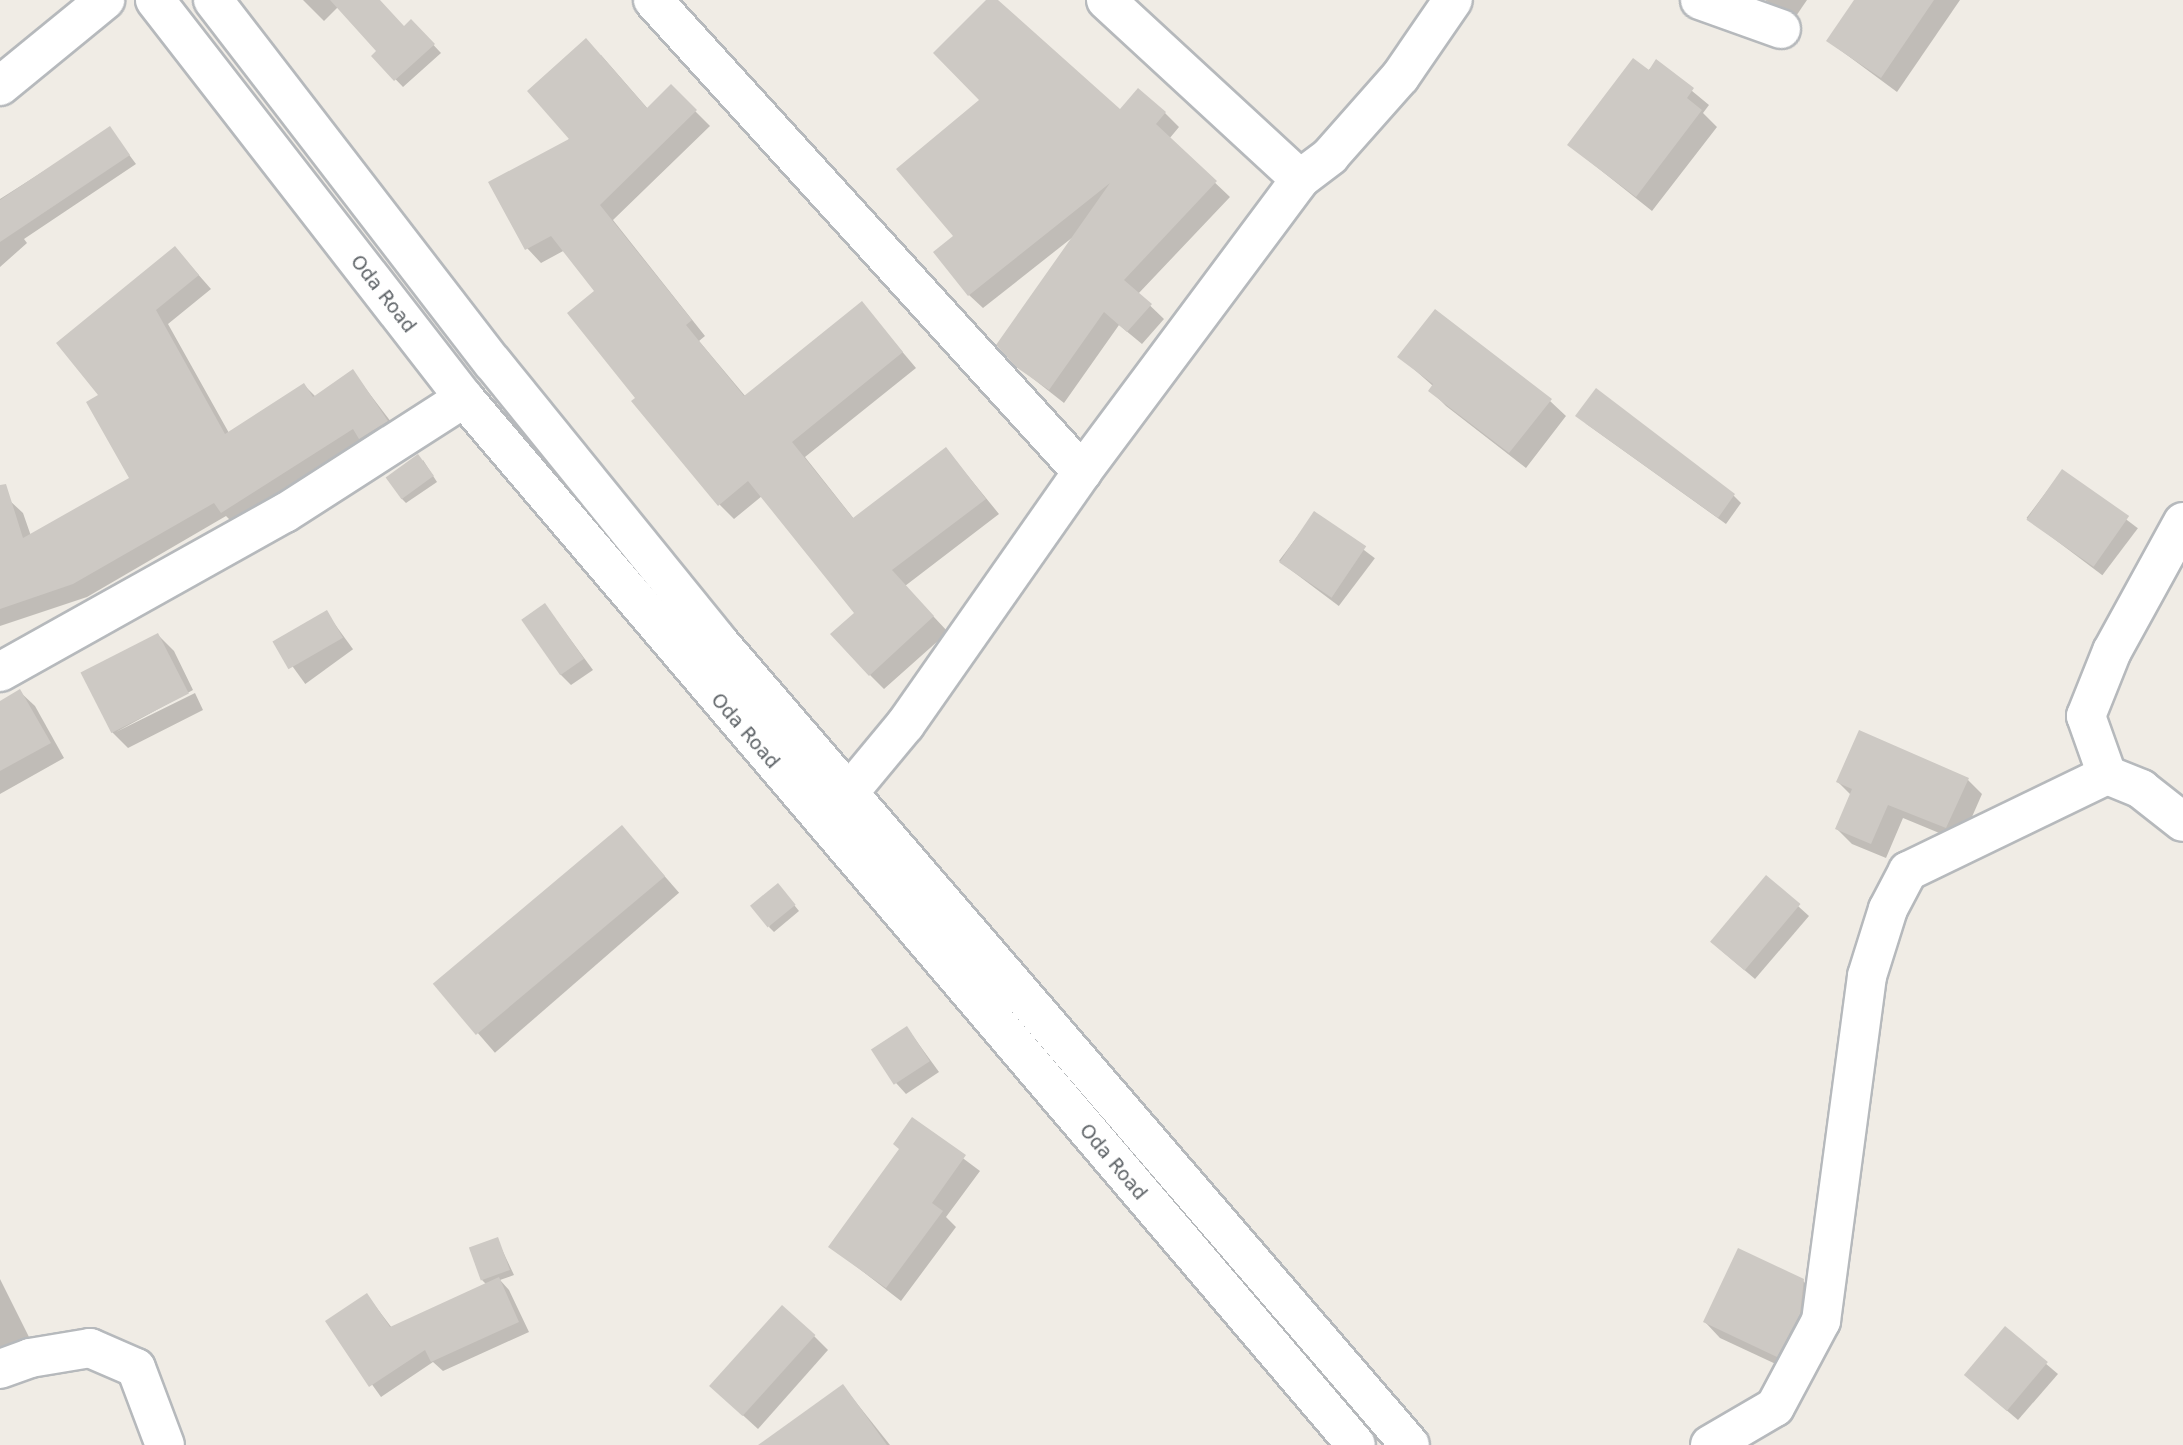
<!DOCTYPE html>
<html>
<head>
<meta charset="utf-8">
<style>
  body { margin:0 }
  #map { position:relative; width:2183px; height:1445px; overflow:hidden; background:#f0ece5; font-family:"DejaVu Sans",sans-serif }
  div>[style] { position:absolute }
  .shadow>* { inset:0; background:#0003; transform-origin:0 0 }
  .building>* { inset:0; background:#cdc9c4; transform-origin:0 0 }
  .roads { filter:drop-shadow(2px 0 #b6b9bc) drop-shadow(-2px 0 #b6b9bc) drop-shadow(0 2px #b6b9bc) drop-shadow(0 -2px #b6b9bc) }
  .minor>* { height:38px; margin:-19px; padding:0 19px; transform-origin:19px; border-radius:19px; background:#fff }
  .tertiary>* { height:38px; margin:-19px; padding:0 19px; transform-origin:19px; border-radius:19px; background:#fff }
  span { translate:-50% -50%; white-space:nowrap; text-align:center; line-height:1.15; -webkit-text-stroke:5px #fff; paint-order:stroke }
  .street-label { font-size:19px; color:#5d6266 }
</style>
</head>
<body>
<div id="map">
  <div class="shadow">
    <div style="clip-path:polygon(303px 0,345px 0,324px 21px)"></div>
    <div style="clip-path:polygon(357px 0,379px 0,404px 28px,411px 21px,441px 53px,403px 87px,373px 56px,378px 51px)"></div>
    <div style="clip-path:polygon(989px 0,996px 0,1120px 111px,1165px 113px,1179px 127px,1169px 139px,1230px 197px,1138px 294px,1164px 319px,1142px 344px,1119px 325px,1064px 403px,1017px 366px,1073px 237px,983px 308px,969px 295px,955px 236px,982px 100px)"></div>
    <div style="clip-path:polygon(1765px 0,1807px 0,1794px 19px)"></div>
    <div style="clip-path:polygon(1856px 0,1960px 0,1897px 92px,1828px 41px)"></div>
    <div style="clip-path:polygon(601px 55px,648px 109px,671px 87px,710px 126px,613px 220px,705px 336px,699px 341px,746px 397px,862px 304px,916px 368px,805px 457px,854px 519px,946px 449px,999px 514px,905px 586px,948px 632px,884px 689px,870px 675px,856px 613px,762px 496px,734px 519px,720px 505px,597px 291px,565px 250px,541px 263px,527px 248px)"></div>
    <div style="clip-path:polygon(1657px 62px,1709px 105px,1703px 113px,1717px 127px,1652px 211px,1569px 145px)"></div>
    <div style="clip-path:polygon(110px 129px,136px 164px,24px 239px,27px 243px,0 267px,0 199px)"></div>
    <div style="clip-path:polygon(175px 248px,211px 289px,168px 324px,229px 433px,304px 385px,316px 397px,353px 372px,401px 435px,236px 526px,226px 516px,87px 597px,0 626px,0 503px,9px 500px,23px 513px,31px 536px,131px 478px,101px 396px)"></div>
    <div style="clip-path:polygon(1399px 356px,1550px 401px,1566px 416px,1526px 468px,1446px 406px,1430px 390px,1433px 386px)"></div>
    <div style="clip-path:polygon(1585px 423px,1734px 496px,1741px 503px,1726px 524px)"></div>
    <div style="clip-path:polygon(423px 460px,437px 482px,406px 503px,401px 498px)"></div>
    <div style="left:2062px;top:471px;width:95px;height:59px;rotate:37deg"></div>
    <div style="left:1315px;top:513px;width:75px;height:60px;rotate:37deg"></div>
    <div style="clip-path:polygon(545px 605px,593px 670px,571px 685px,561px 675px)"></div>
    <div style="left:326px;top:612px;width:46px;height:59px;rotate:54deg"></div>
    <div style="clip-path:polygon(158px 635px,174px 651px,193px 690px,116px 732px,195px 693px,203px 710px,128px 748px,112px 732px)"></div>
    <div style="clip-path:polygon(20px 692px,35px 706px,64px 758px,0 794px,0 703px)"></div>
    <div style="clip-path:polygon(1968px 780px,1982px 794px,1961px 842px,1903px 818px,1886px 858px,1852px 844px,1837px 829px,1851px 795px,1838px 782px)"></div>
    <div style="left:622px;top:827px;width:87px;height:244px;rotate:49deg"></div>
    <div style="clip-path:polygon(1766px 877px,1809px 916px,1755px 979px,1722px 951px)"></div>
    <div style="clip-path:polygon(782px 890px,799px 911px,774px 932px,769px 927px)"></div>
    <div style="clip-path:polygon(907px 1028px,939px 1072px,906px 1094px,896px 1083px)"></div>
    <div style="clip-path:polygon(912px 1120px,980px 1171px,946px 1217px,956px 1227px,901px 1301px,831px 1247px,901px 1150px)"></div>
    <div style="clip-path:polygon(497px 1239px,514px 1275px,500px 1280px,509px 1290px,529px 1332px,443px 1371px,433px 1362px,381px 1397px,327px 1322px,367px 1295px,392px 1328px,487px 1285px,482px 1280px)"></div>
    <div style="clip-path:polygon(0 1279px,29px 1337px,0 1350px)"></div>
    <div style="clip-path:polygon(1803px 1281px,1819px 1297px,1793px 1372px,1720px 1338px,1705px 1322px)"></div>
    <div style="clip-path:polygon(2005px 1329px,2058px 1374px,2018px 1420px,1977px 1385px)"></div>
    <div style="clip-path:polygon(814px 1336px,828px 1350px,758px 1429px,712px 1387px)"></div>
    <div style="clip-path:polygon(843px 1386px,890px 1445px,761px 1445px)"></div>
  </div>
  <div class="building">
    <div style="clip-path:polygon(330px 0,380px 0,404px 26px,411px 19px,435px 44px,394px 81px,371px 56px,376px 51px)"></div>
    <div style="clip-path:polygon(986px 0,998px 0,1120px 109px,1138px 88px,1166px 112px,1156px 124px,1217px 181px,1124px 280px,1152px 304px,1127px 332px,1104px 312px,1049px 390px,1016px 367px,996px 345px,1110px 183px,968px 296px,933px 252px,953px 236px,896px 169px,979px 100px,933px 53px)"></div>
    <div style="clip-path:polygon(1854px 0,1934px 0,1881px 78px,1826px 41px)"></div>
    <div style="clip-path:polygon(586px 38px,647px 108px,671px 84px,697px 110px,600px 205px,692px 320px,686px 325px,744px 396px,862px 301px,903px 352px,792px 442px,853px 518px,946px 447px,986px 499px,892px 570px,934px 616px,869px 676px,830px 634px,854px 613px,748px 481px,718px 506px,631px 401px,635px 398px,567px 313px,594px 291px,551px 236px,525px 250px,488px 182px,569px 139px,527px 91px)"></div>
    <div style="clip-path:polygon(1633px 58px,1649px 70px,1656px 59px,1694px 88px,1687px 98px,1702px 110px,1636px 197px,1567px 145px)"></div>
    <div style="clip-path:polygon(110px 126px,130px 155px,0 242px,0 200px)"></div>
    <div style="clip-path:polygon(175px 246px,199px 275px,156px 310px,225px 434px,304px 383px,313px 397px,353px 369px,388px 421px,359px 439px,353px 429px,221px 513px,214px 503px,73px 584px,0 609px,0 485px,6px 484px,23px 538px,129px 478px,86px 402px,98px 395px,56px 343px)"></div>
    <div style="clip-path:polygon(1435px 309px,1552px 399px,1509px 453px,1428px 391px,1433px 384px,1397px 357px)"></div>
    <div style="clip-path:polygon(1596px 388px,1735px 494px,1718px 518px,1575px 416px)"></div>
    <div style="left:418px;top:454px;width:27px;height:40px;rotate:54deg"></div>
    <div style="left:2062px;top:469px;width:82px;height:62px;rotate:35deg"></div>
    <div style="left:1314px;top:511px;width:63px;height:62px;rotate:34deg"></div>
    <div style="left:545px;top:603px;width:68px;height:29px;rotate:55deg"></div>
    <div style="left:327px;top:610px;width:32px;height:63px;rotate:60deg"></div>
    <div style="left:158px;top:633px;width:68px;height:87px;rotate:63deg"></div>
    <div style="clip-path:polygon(20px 689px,51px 743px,0 771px,0 701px)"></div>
    <div style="clip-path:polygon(1859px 730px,1969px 778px,1946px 828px,1888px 805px,1871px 844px,1835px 829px,1852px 789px,1836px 782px)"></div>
    <div style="left:622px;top:825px;width:67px;height:247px;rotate:50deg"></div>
    <div style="left:1766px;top:875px;width:45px;height:87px;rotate:40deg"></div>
    <div style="left:778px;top:883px;width:28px;height:36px;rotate:51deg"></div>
    <div style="left:907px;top:1026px;width:42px;height:43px;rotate:57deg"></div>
    <div style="clip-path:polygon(912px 1117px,966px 1155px,932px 1203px,943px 1211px,886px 1288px,828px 1247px,899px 1149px,893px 1144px)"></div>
    <div style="left:498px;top:1237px;width:35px;height:31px;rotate:70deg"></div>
    <div style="clip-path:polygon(1738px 1248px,1804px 1279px,1800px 1314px,1777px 1357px,1703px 1322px)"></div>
    <div style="clip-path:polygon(499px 1277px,519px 1322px,431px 1362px,425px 1350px,369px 1387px,325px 1321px,367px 1293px,390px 1327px)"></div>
    <div style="left:782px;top:1305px;width:45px;height:109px;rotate:42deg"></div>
    <div style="left:2005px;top:1326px;width:56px;height:64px;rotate:40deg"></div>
    <div style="clip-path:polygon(843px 1384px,887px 1445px,758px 1445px)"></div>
  </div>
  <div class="roads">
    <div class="minor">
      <div style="left:653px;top:0;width:638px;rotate:47.73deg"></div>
      <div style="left:1700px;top:0;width:86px;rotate:19.7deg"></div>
      <div style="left:0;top:86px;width:136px;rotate:-39.3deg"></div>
      <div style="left:1300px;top:179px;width:38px;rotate:-37deg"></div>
      <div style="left:1330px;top:156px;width:106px;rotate:-48.5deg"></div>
      <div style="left:1400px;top:77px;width:93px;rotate:-55.5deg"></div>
      <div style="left:2183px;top:522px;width:147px;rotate:118.8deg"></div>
      <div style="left:2112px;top:651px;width:70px;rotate:111.8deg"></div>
      <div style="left:2086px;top:716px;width:63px;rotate:70.4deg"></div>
      <div style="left:2107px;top:775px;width:37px;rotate:22deg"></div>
      <div style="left:2141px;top:789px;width:53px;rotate:38.2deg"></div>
      <div style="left:0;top:672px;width:326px;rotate:-29.2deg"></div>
      <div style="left:285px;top:513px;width:213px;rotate:-32.7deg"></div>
      <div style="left:851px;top:790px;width:85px;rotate:-50.3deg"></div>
      <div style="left:905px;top:725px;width:309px;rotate:-55deg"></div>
      <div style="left:1082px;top:472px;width:365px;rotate:-53.3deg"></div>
      <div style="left:1300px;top:179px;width:264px;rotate:-137.3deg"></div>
      <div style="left:0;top:1369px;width:32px;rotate:-20deg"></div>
      <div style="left:30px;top:1358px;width:61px;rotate:-9.5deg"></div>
      <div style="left:90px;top:1348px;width:50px;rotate:23.5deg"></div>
      <div style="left:136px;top:1368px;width:82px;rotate:69.4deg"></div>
      <div style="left:1710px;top:1445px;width:75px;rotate:-30.3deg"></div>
      <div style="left:1775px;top:1407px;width:98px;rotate:-61.9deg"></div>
      <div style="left:1821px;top:1321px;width:348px;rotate:-82.4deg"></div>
      <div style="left:1867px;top:976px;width:70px;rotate:-72.6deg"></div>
      <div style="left:1888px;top:909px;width:43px;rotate:-62.2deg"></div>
      <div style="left:1908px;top:871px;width:221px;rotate:-25.8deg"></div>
    </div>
    <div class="tertiary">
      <div style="left:155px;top:0;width:504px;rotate:52.17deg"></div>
      <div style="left:464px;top:398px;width:1375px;rotate:49.57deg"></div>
      <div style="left:213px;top:0;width:458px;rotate:52.4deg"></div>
      <div style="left:493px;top:363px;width:356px;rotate:51deg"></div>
      <div style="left:717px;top:640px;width:1062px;rotate:49.28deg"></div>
    </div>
  </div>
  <div class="street-label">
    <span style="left:383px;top:294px;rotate:52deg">Oda Road</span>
    <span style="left:745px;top:731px;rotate:49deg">Oda Road</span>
    <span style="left:1113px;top:1162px;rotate:50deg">Oda Road</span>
  </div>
</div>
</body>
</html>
